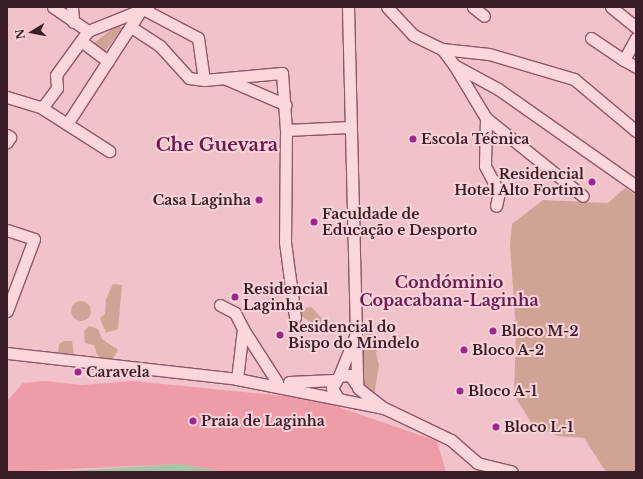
<!DOCTYPE html>
<html>
<head>
<meta charset="utf-8">
<style>
  body { margin:0 }
  #map { position:relative; width:643px; height:479px; overflow:hidden; background:#f1c2c9; font-family:"Libre Baskerville",serif }
  div>[style] { position:absolute }
  .green>* { inset:0; background:#d0a495 }
  .round { border-radius:50% }
  .sand>* { inset:0; background:#ee9da8 }
  .water>* { inset:0; background:#a9c3a5 }
  .roads { filter:drop-shadow(1px 0 #8c5869) drop-shadow(-1px 0 #8c5869) drop-shadow(0 1px #8c5869) drop-shadow(0 -1px #8c5869) }
  .minor>* { height:11px; margin:-5.5px; padding:0 5.5px; transform-origin:5.5px; border-radius:5.5px; background:#fbd6dc }
  .dots>* { width:11px; height:11px; translate:-50% -50%; box-sizing:border-box; border:2px solid #f8d2d8; border-radius:50% }
  span { translate:-50% -50%; white-space:nowrap; text-align:center; line-height:1.15; -webkit-text-stroke:4px #f8d2d8; paint-order:stroke }
  .poi-label { font-size:14px; color:#3b1d28; font-weight:700 }
  .left { translate:0 -50%; text-align:left }
  .right { translate:-100% -50%; text-align:right }
  .quarter-label { font-size:16px; color:#6a1a4e; font-weight:700 }
  .district-label { font-size:18px; color:#6a1a4e; font-weight:700 }
  .frame { position:absolute; inset:0; border:8px solid #3b1d28; pointer-events:none }
  .north { position:absolute; left:12px; top:12px; width:40px; height:40px; -webkit-text-stroke:3px #f8d2d8; paint-order:stroke; rotate:260deg; font-size:11px; font-weight:700; line-height:16px; text-align:center; color:#3b1d28 }
  .north::after { content:''; display:block; margin:auto; width:14px; height:18px; background:#3b1d28; clip-path:polygon(50% 0,100% 100%,50% 72%,0 100%) }
</style>
</head>
<body>
<div id="map">
  <div class="green">
    <div style="clip-path:polygon(117px 25px,122px 28px,104px 53px,94px 43px)"></div>
    <div style="clip-path:polygon(625px 188px,636px 195px,636px 472px,606px 472px,584px 438px,558px 436px,534px 427px,514px 395px,516px 331px,510px 245px,512px 224px,543px 200px,608px 203px)"></div>
    <div style="clip-path:polygon(113px 284px,122px 285px,118px 329px,106px 333px,100px 318px,105px 314px,106px 299px)"></div>
    <div class="round" style="left:71px;top:301px;width:20px;height:20px"></div>
    <div style="clip-path:polygon(311px 307px,325px 321px,324px 327px,316px 331px,312px 323px,300px 315px,304px 308px)"></div>
    <div style="clip-path:polygon(89px 326px,98px 329px,102px 339px,118px 350px,114px 357px,105px 361px,97px 355px,94px 345px,85px 343px,84px 331px)"></div>
    <div style="clip-path:polygon(370px 332px,377px 336px,379px 344px,376px 353px,379px 365px,374px 397px,363px 388px,361px 367px,365px 335px)"></div>
    <div style="clip-path:polygon(64px 341px,72px 341px,74px 354px,58px 353px,59px 344px)"></div>
  </div>
  <div class="sand">
    <div style="clip-path:polygon(45px 381px,82px 385px,133px 381px,315px 399px,437px 441px,446px 472px,225px 472px,179px 464px,7px 472px,7px 401px,23px 383px)"></div>
  </div>
  <div class="water">
    <div style="clip-path:polygon(179px 464px,225px 472px,55px 472px)"></div>
  </div>
  <div class="roads">
    <div class="minor">
      <div style="left:53px;top:7px;width:42px;rotate:34.4deg"></div>
      <div style="left:72px;top:7px;width:15px;rotate:86deg"></div>
      <div style="left:348px;top:7px;width:377px;rotate:88.6deg"></div>
      <div style="left:387px;top:7px;width:38px;rotate:47deg"></div>
      <div style="left:413px;top:35px;width:32px;rotate:26deg"></div>
      <div style="left:442px;top:49px;width:20px;rotate:53deg"></div>
      <div style="left:454px;top:65px;width:50px;rotate:28.6deg"></div>
      <div style="left:498px;top:89px;width:169px;rotate:35.1deg"></div>
      <div style="left:473px;top:7px;width:14px;rotate:39deg"></div>
      <div style="left:611px;top:7px;width:32px;rotate:39deg"></div>
      <div style="left:143px;top:9px;width:62px;rotate:27.8deg"></div>
      <div style="left:198px;top:38px;width:42px;rotate:81.9deg"></div>
      <div style="left:131px;top:27px;width:35px;rotate:33deg"></div>
      <div style="left:160px;top:46px;width:43px;rotate:47.8deg"></div>
      <div style="left:189px;top:78px;width:15px;rotate:8deg"></div>
      <div style="left:204px;top:80px;width:78px;rotate:-5.1deg"></div>
      <div style="left:282px;top:73px;width:57px;rotate:86deg"></div>
      <div style="left:286px;top:130px;width:112px;rotate:90.5deg"></div>
      <div style="left:285px;top:242px;width:76px;rotate:82.4deg"></div>
      <div style="left:591px;top:38px;width:40px;rotate:34deg"></div>
      <div style="left:636px;top:38px;width:25px;rotate:119deg"></div>
      <div style="left:624px;top:60px;width:14px;rotate:30deg"></div>
      <div style="left:81px;top:41px;width:34px;rotate:37deg"></div>
      <div style="left:442px;top:49px;width:47px;rotate:6.1deg"></div>
      <div style="left:489px;top:54px;width:89px;rotate:16.4deg"></div>
      <div style="left:574px;top:79px;width:81px;rotate:40deg"></div>
      <div style="left:454px;top:65px;width:62px;rotate:58.9deg"></div>
      <div style="left:486px;top:118px;width:124px;rotate:38.8deg"></div>
      <div style="left:226px;top:79px;width:65px;rotate:23.4deg"></div>
      <div style="left:7px;top:97px;width:37px;rotate:17deg"></div>
      <div style="left:42px;top:108px;width:80px;rotate:32.7deg"></div>
      <div style="left:42px;top:108px;width:25px;rotate:-53deg"></div>
      <div style="left:57px;top:88px;width:13px;rotate:-94deg"></div>
      <div style="left:56px;top:75px;width:54px;rotate:-54deg"></div>
      <div style="left:88px;top:31px;width:65px;rotate:-21.8deg"></div>
      <div style="left:486px;top:118px;width:48px;rotate:91.2deg"></div>
      <div style="left:485px;top:166px;width:30px;rotate:62deg"></div>
      <div style="left:499px;top:192px;width:14px;rotate:102deg"></div>
      <div style="left:67px;top:124px;width:140px;rotate:-57deg"></div>
      <div style="left:286px;top:130px;width:64px;rotate:-2.7deg"></div>
      <div style="left:7px;top:135px;width:4px;rotate:34deg"></div>
      <div style="left:10px;top:137px;width:6px;rotate:121deg"></div>
      <div style="left:7px;top:230px;width:28px;rotate:18deg"></div>
      <div style="left:34px;top:239px;width:77px;rotate:110.6deg"></div>
      <div style="left:220px;top:305px;width:17px;rotate:28deg"></div>
      <div style="left:235px;top:313px;width:18px;rotate:63deg"></div>
      <div style="left:7px;top:353px;width:231px;rotate:6.4deg"></div>
      <div style="left:237px;top:379px;width:150px;rotate:11.2deg"></div>
      <div style="left:339px;top:376px;width:45px;rotate:-68deg"></div>
      <div style="left:237px;top:379px;width:50px;rotate:-83.2deg"></div>
      <div style="left:243px;top:329px;width:63px;rotate:57.3deg"></div>
      <div style="left:289px;top:382px;width:45px;rotate:-2.5deg"></div>
      <div style="left:358px;top:388px;width:33px;rotate:38deg"></div>
      <div style="left:384px;top:408px;width:74px;rotate:25.5deg"></div>
      <div style="left:451px;top:440px;width:35px;rotate:41deg"></div>
      <div style="left:477px;top:463px;width:36px;rotate:14deg"></div>
      <div style="left:338px;top:398px;width:12px;rotate:-121deg"></div>
      <div style="left:332px;top:388px;width:14px;rotate:-60deg"></div>
      <div style="left:339px;top:376px;width:11px;rotate:-5deg"></div>
      <div style="left:350px;top:375px;width:14px;rotate:56deg"></div>
    </div>
  </div>
  <div class="dots">
    <div style="left:413px;top:139px;background:#9f248e"></div>
    <div style="left:592px;top:182px;background:#9f248e"></div>
    <div style="left:259px;top:200px;background:#9f248e"></div>
    <div style="left:314px;top:222px;background:#9f248e"></div>
    <div style="left:235px;top:297px;background:#9f248e"></div>
    <div style="left:493px;top:331px;background:#9f248e"></div>
    <div style="left:280px;top:335px;background:#9f248e"></div>
    <div style="left:464px;top:350px;background:#9f248e"></div>
    <div style="left:78px;top:372px;background:#9f248e"></div>
    <div style="left:460px;top:391px;background:#9f248e"></div>
    <div style="left:193px;top:421px;background:#9f248e"></div>
    <div style="left:496px;top:427px;background:#9f248e"></div>
  </div>
  <div class="poi-label">
    <span class="left" style="left:421px;top:139px">Escola Técnica</span>
    <span class="right" style="left:584px;top:182px">Residencial<br>Hotel Alto Fortim</span>
    <span class="right" style="left:251px;top:200px">Casa Laginha</span>
    <span class="left" style="left:322px;top:222px">Faculdade de<br>Educação e Desporto</span>
    <span class="left" style="left:243px;top:297px">Residencial<br>Laginha</span>
    <span class="left" style="left:288px;top:335px">Residencial do<br>Bispo do Mindelo</span>
    <span class="left" style="left:501px;top:331px">Bloco M-2</span>
    <span class="left" style="left:472px;top:350px">Bloco A-2</span>
    <span class="left" style="left:86px;top:372px">Caravela</span>
    <span class="left" style="left:468px;top:391px">Bloco A-1</span>
    <span class="left" style="left:201px;top:421px">Praia de Laginha</span>
    <span class="left" style="left:504px;top:427px">Bloco L-1</span>
  </div>
  <div class="quarter-label">
    <span style="left:449px;top:291px">Condóminio<br>Copacabana-Laginha</span>
  </div>
  <div class="district-label">
    <span style="left:217px;top:145px">Che Guevara</span>
  </div>
  <div class="frame"></div>
  <div class="north">N</div>
</div>
</body>
</html>
